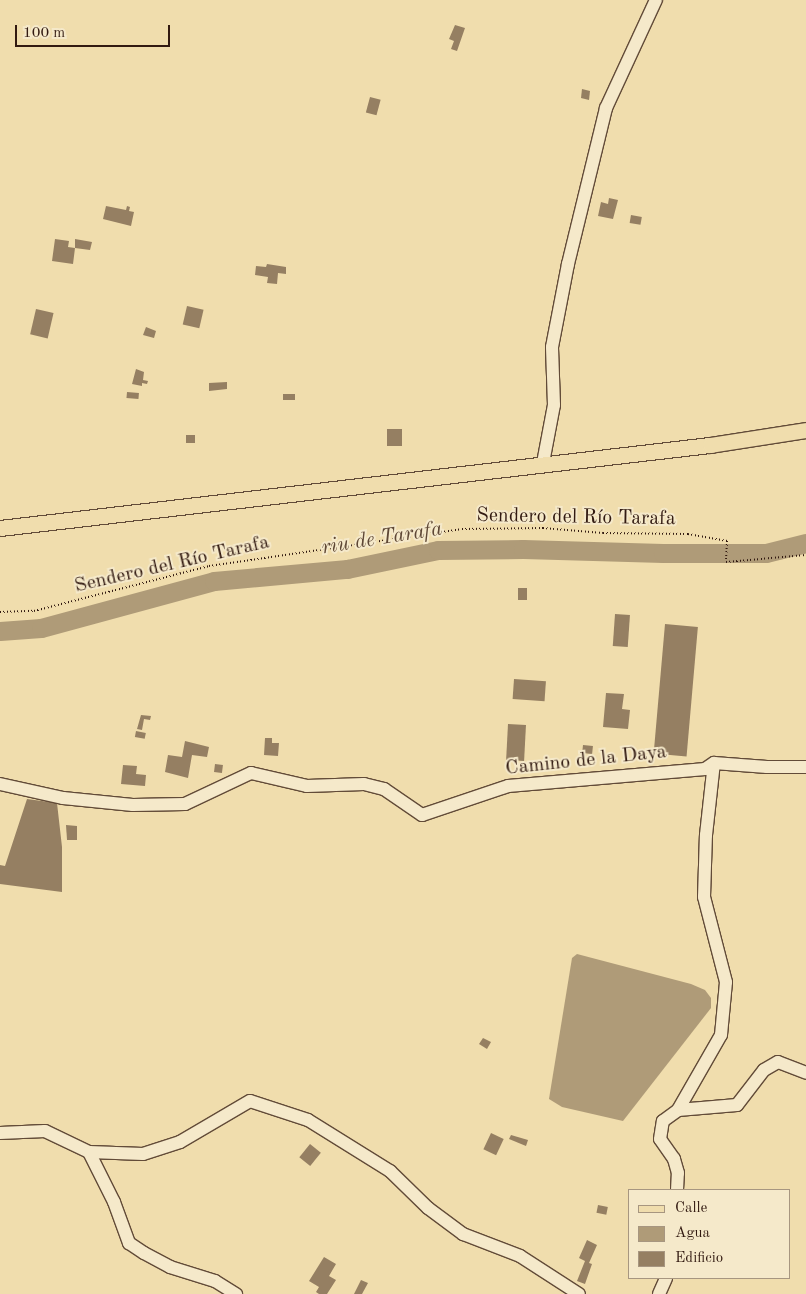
<!DOCTYPE html>
<html>
<head>
<meta charset="utf-8">
<style>
  body { margin:0 }
  #map { position:relative; width:806px; height:1294px; overflow:hidden; background:#f0ddad; font-family:"Old Standard TT",serif }
  div>[style] { position:absolute }
  .water>* { inset:0; background:#af9b78 }
  .river>* { height:19px; margin:-9.5px; padding:0 9.5px; transform-origin:9.5px; border-radius:9.5px; background:#af9b78 }
  .building>* { inset:0; background:#957f62; transform-origin:0 0 }
  .path>* { height:2px; margin-top:-1px; transform-origin:0; background:repeating-linear-gradient(90deg,#321a11 0 1px,transparent 0 3.5px) }
  .roads { filter:drop-shadow(1px 0 #624b38) drop-shadow(-1px 0 #624b38) drop-shadow(0 1px #624b38) drop-shadow(0 -1px #624b38) }
  .minor>* { height:12px; margin:-6px; padding:0 6px; transform-origin:6px; border-radius:6px; background:#f5e9ca }
  .major>* { height:15px; margin:-7.5px; padding:0 7.5px; transform-origin:7.5px; border-radius:7.5px; background:#f0ddad }
  span { translate:-50% -50%; white-space:nowrap; text-align:center; line-height:1.15; -webkit-text-stroke:4px #f5e9ca; paint-order:stroke }
  .street-label { font-size:20px; color:#321a11 }
  .water-label { font-size:21px; color:#5e4735; font-style:italic }
  .legend { position:absolute; left:628px; top:1189px; width:162px; height:90px; box-sizing:border-box; background:#f5e9ca; border:1px solid #a79680; margin:0; padding:6px 9px; list-style:none; font-size:15px; color:#321a11 }
  .legend li { display:flex; align-items:center; gap:10px; height:25px }
  .legend b { width:25px; border:1px solid #a79680 }
  .scale { position:absolute; left:15px; top:25px; width:155px; height:22px; box-sizing:border-box; border:2px solid #321a11; border-top:0; padding-left:6px; font-size:15px; line-height:18px; white-space:nowrap; color:#321a11; -webkit-text-stroke:4px #f5e9ca; paint-order:stroke }
</style>
</head>
<body>
<div id="map">
  <div class="water">
    <div style="clip-path:polygon(577px 954px,691px 984px,705px 990px,711px 998px,711px 1008px,623px 1121px,562px 1107px,549px 1099px,572px 958px)"></div>
  </div>
  <div class="river">
    <div style="left:0;top:631px;width:41px;rotate:-4.2deg"></div>
    <div style="left:41px;top:628px;width:179px;rotate:-15.2deg"></div>
    <div style="left:214px;top:581px;width:134px;rotate:-5.2deg"></div>
    <div style="left:347px;top:569px;width:93px;rotate:-11.8deg"></div>
    <div style="left:438px;top:550px;width:85px;rotate:-0.7deg"></div>
    <div style="left:523px;top:549px;width:140px;rotate:1.6deg"></div>
    <div style="left:663px;top:553px;width:103px"></div>
    <div style="left:766px;top:553px;width:41px;rotate:-14deg"></div>
  </div>
  <div class="building">
    <div style="clip-path:polygon(455px 25px,465px 28px,457px 51px,451px 49px,454px 41px,449px 39px)"></div>
    <div style="clip-path:polygon(582px 89px,590px 91px,589px 100px,581px 98px)"></div>
    <div style="left:370px;top:97px;width:11px;height:16px;rotate:15deg"></div>
    <div style="clip-path:polygon(609px 198px,618px 200px,613px 219px,598px 216px,601px 202px,608px 204px)"></div>
    <div style="clip-path:polygon(106px 206px,126px 210px,127px 206px,130px 207px,129px 211px,134px 212px,131px 226px,103px 219px)"></div>
    <div style="left:631px;top:215px;width:11px;height:8px;rotate:10deg"></div>
    <div style="clip-path:polygon(55px 239px,69px 241px,68px 247px,75px 248px,73px 264px,52px 261px)"></div>
    <div style="clip-path:polygon(75px 239px,92px 242px,90px 250px,75px 248px)"></div>
    <div style="clip-path:polygon(267px 264px,286px 267px,286px 274px,278px 273px,277px 284px,267px 283px,268px 277px,255px 275px,256px 266px,266px 267px)"></div>
    <div style="left:187px;top:306px;width:17px;height:19px;rotate:13deg"></div>
    <div style="left:36px;top:309px;width:18px;height:26px;rotate:13deg"></div>
    <div style="clip-path:polygon(146px 327px,156px 331px,154px 338px,143px 335px)"></div>
    <div style="clip-path:polygon(136px 369px,144px 372px,143px 380px,148px 381px,147px 384px,142px 383px,142px 386px,132px 384px)"></div>
    <div style="clip-path:polygon(227px 382px,227px 389px,209px 391px,209px 383px)"></div>
    <div style="left:127px;top:392px;width:12px;height:6px;rotate:5deg"></div>
    <div style="left:283px;top:394px;width:12px;height:6px"></div>
    <div style="left:387px;top:429px;width:15px;height:17px"></div>
    <div style="left:186px;top:435px;width:9px;height:8px"></div>
    <div style="left:518px;top:588px;width:9px;height:12px"></div>
    <div style="left:615px;top:614px;width:15px;height:32px;rotate:4deg"></div>
    <div style="left:665px;top:624px;width:33px;height:130px;rotate:5deg"></div>
    <div style="left:514px;top:679px;width:32px;height:20px;rotate:4deg"></div>
    <div style="clip-path:polygon(606px 693px,624px 694px,622px 709px,630px 710px,628px 729px,603px 727px)"></div>
    <div style="clip-path:polygon(141px 715px,151px 716px,150px 720px,144px 719px,142px 730px,137px 729px)"></div>
    <div style="left:508px;top:724px;width:18px;height:36px;rotate:3deg"></div>
    <div style="left:136px;top:731px;width:10px;height:6px;rotate:11deg"></div>
    <div style="clip-path:polygon(265px 738px,272px 738px,272px 743px,279px 743px,278px 756px,264px 755px)"></div>
    <div style="clip-path:polygon(185px 741px,209px 747px,207px 757px,192px 755px,188px 778px,165px 772px,168px 755px,182px 757px)"></div>
    <div style="left:583px;top:745px;width:10px;height:8px;rotate:6deg"></div>
    <div style="left:215px;top:764px;width:8px;height:8px;rotate:7deg"></div>
    <div style="clip-path:polygon(123px 765px,137px 766px,136px 774px,146px 775px,145px 786px,121px 784px)"></div>
    <div style="clip-path:polygon(27px 799px,57px 803px,62px 847px,62px 892px,0 884px,0 865px,5px 866px)"></div>
    <div style="clip-path:polygon(66px 825px,77px 826px,77px 840px,67px 840px)"></div>
    <div style="clip-path:polygon(483px 1038px,491px 1042px,487px 1049px,479px 1044px)"></div>
    <div style="left:491px;top:1133px;width:14px;height:18px;rotate:25deg"></div>
    <div style="clip-path:polygon(511px 1135px,528px 1140px,526px 1146px,509px 1139px)"></div>
    <div style="left:310px;top:1144px;width:14px;height:17px;rotate:39deg"></div>
    <div style="left:598px;top:1205px;width:10px;height:8px;rotate:11deg"></div>
    <div style="clip-path:polygon(587px 1240px,597px 1245px,589px 1263px,592px 1264px,585px 1284px,577px 1281px,585px 1261px,579px 1258px)"></div>
    <div style="clip-path:polygon(324px 1257px,336px 1264px,329px 1276px,336px 1280px,327px 1294px,319px 1294px,316px 1292px,319px 1287px,309px 1281px)"></div>
    <div style="clip-path:polygon(361px 1280px,368px 1283px,362px 1294px,354px 1294px)"></div>
  </div>
  <div class="path">
    <div style="left:0;top:612px;width:34px;rotate:-2deg"></div>
    <div style="left:34px;top:611px;width:181px;rotate:-14.4deg"></div>
    <div style="left:209px;top:566px;width:256px;rotate:-8.3deg"></div>
    <div style="left:462px;top:529px;width:81px;rotate:-0.7deg"></div>
    <div style="left:543px;top:528px;width:60px;rotate:4.8deg"></div>
    <div style="left:603px;top:533px;width:85px;rotate:0.7deg"></div>
    <div style="left:688px;top:534px;width:40px;rotate:10deg"></div>
    <div style="left:727px;top:541px;width:21px;rotate:93deg"></div>
    <div style="left:726px;top:562px;width:80px;rotate:-5deg"></div>
  </div>
  <div class="roads">
    <div class="minor">
      <div style="left:543px;top:463px;width:59px;rotate:-79.3deg"></div>
      <div style="left:554px;top:405px;width:58px;rotate:-92deg"></div>
      <div style="left:552px;top:347px;width:85px;rotate:-79.1deg"></div>
      <div style="left:568px;top:264px;width:161px;rotate:-76.3deg"></div>
      <div style="left:606px;top:108px;width:119px;rotate:-65.2deg"></div>
      <div style="left:0;top:784px;width:65px;rotate:12.5deg"></div>
      <div style="left:63px;top:798px;width:70px;rotate:5.7deg"></div>
      <div style="left:133px;top:805px;width:52px;rotate:-1.1deg"></div>
      <div style="left:185px;top:804px;width:73px;rotate:-25.2deg"></div>
      <div style="left:251px;top:773px;width:57px;rotate:13.1deg"></div>
      <div style="left:307px;top:786px;width:57px;rotate:-2deg"></div>
      <div style="left:364px;top:784px;width:21px;rotate:14deg"></div>
      <div style="left:384px;top:789px;width:46px;rotate:34.4deg"></div>
      <div style="left:422px;top:815px;width:91px;rotate:-18.6deg"></div>
      <div style="left:508px;top:786px;width:198px;rotate:-4.9deg"></div>
      <div style="left:705px;top:769px;width:11px;rotate:-34deg"></div>
      <div style="left:714px;top:763px;width:53px;rotate:4.3deg"></div>
      <div style="left:767px;top:767px;width:39px"></div>
      <div style="left:678px;top:1110px;width:86px;rotate:-60.2deg"></div>
      <div style="left:721px;top:1035px;width:53px;rotate:-84.6deg"></div>
      <div style="left:726px;top:982px;width:88px;rotate:-104.5deg"></div>
      <div style="left:704px;top:897px;width:62px;rotate:-88.2deg"></div>
      <div style="left:706px;top:835px;width:72px;rotate:-83.7deg"></div>
      <div style="left:0;top:1133px;width:45px;rotate:-2.5deg"></div>
      <div style="left:45px;top:1131px;width:49px;rotate:25.5deg"></div>
      <div style="left:89px;top:1152px;width:54px;rotate:2.1deg"></div>
      <div style="left:143px;top:1154px;width:39px;rotate:-18deg"></div>
      <div style="left:180px;top:1142px;width:81px;rotate:-30.4deg"></div>
      <div style="left:250px;top:1101px;width:61px;rotate:18.1deg"></div>
      <div style="left:308px;top:1120px;width:97px;rotate:31.9deg"></div>
      <div style="left:390px;top:1171px;width:53px;rotate:44.2deg"></div>
      <div style="left:428px;top:1208px;width:44px;rotate:36.6deg"></div>
      <div style="left:463px;top:1234px;width:61px;rotate:21.1deg"></div>
      <div style="left:520px;top:1256px;width:70px;rotate:32.8deg"></div>
      <div style="left:89px;top:1152px;width:56px;rotate:63.4deg"></div>
      <div style="left:114px;top:1202px;width:44px;rotate:69.9deg"></div>
      <div style="left:129px;top:1243px;width:18px;rotate:34deg"></div>
      <div style="left:144px;top:1253px;width:30px;rotate:28deg"></div>
      <div style="left:170px;top:1267px;width:47px;rotate:17.3deg"></div>
      <div style="left:215px;top:1281px;width:25px;rotate:32deg"></div>
      <div style="left:677px;top:1190px;width:17px;rotate:-87deg"></div>
      <div style="left:678px;top:1173px;width:15px;rotate:-106deg"></div>
      <div style="left:674px;top:1159px;width:24px;rotate:-125deg"></div>
      <div style="left:660px;top:1139px;width:18px;rotate:-81deg"></div>
      <div style="left:663px;top:1121px;width:19px;rotate:-36deg"></div>
      <div style="left:678px;top:1110px;width:59px;rotate:-4.8deg"></div>
      <div style="left:737px;top:1105px;width:44px;rotate:-52.4deg"></div>
      <div style="left:764px;top:1070px;width:16px;rotate:-30deg"></div>
      <div style="left:778px;top:1062px;width:30px;rotate:21deg"></div>
      <div style="left:659px;top:1294px;width:17px;rotate:-66deg"></div>
    </div>
    <div class="major">
      <div style="left:0;top:528px;width:715px;rotate:-6.67deg"></div>
      <div style="left:710px;top:445px;width:97px;rotate:-8.9deg"></div>
    </div>
  </div>
  <div class="street-label">
    <span style="left:576px;top:518px;rotate:1deg">Sendero del Río Tarafa</span>
    <span style="left:172px;top:565px;rotate:-13deg">Sendero del Río Tarafa</span>
    <span style="left:586px;top:761px;rotate:-6deg">Camino de la Daya</span>
  </div>
  <div class="water-label">
    <span style="left:382px;top:539px;rotate:-9deg">riu de Tarafa</span>
  </div>
  <ul class="legend">
  <li><b style="height:6px;background:#f0ddad"></b>Calle</li>
  <li><b style="height:14px;background:#af9b78"></b>Agua</li>
  <li><b style="height:14px;background:#957f62"></b>Edificio</li>
  </ul>
  <div class="scale">100 m</div>
</div>
</body>
</html>
